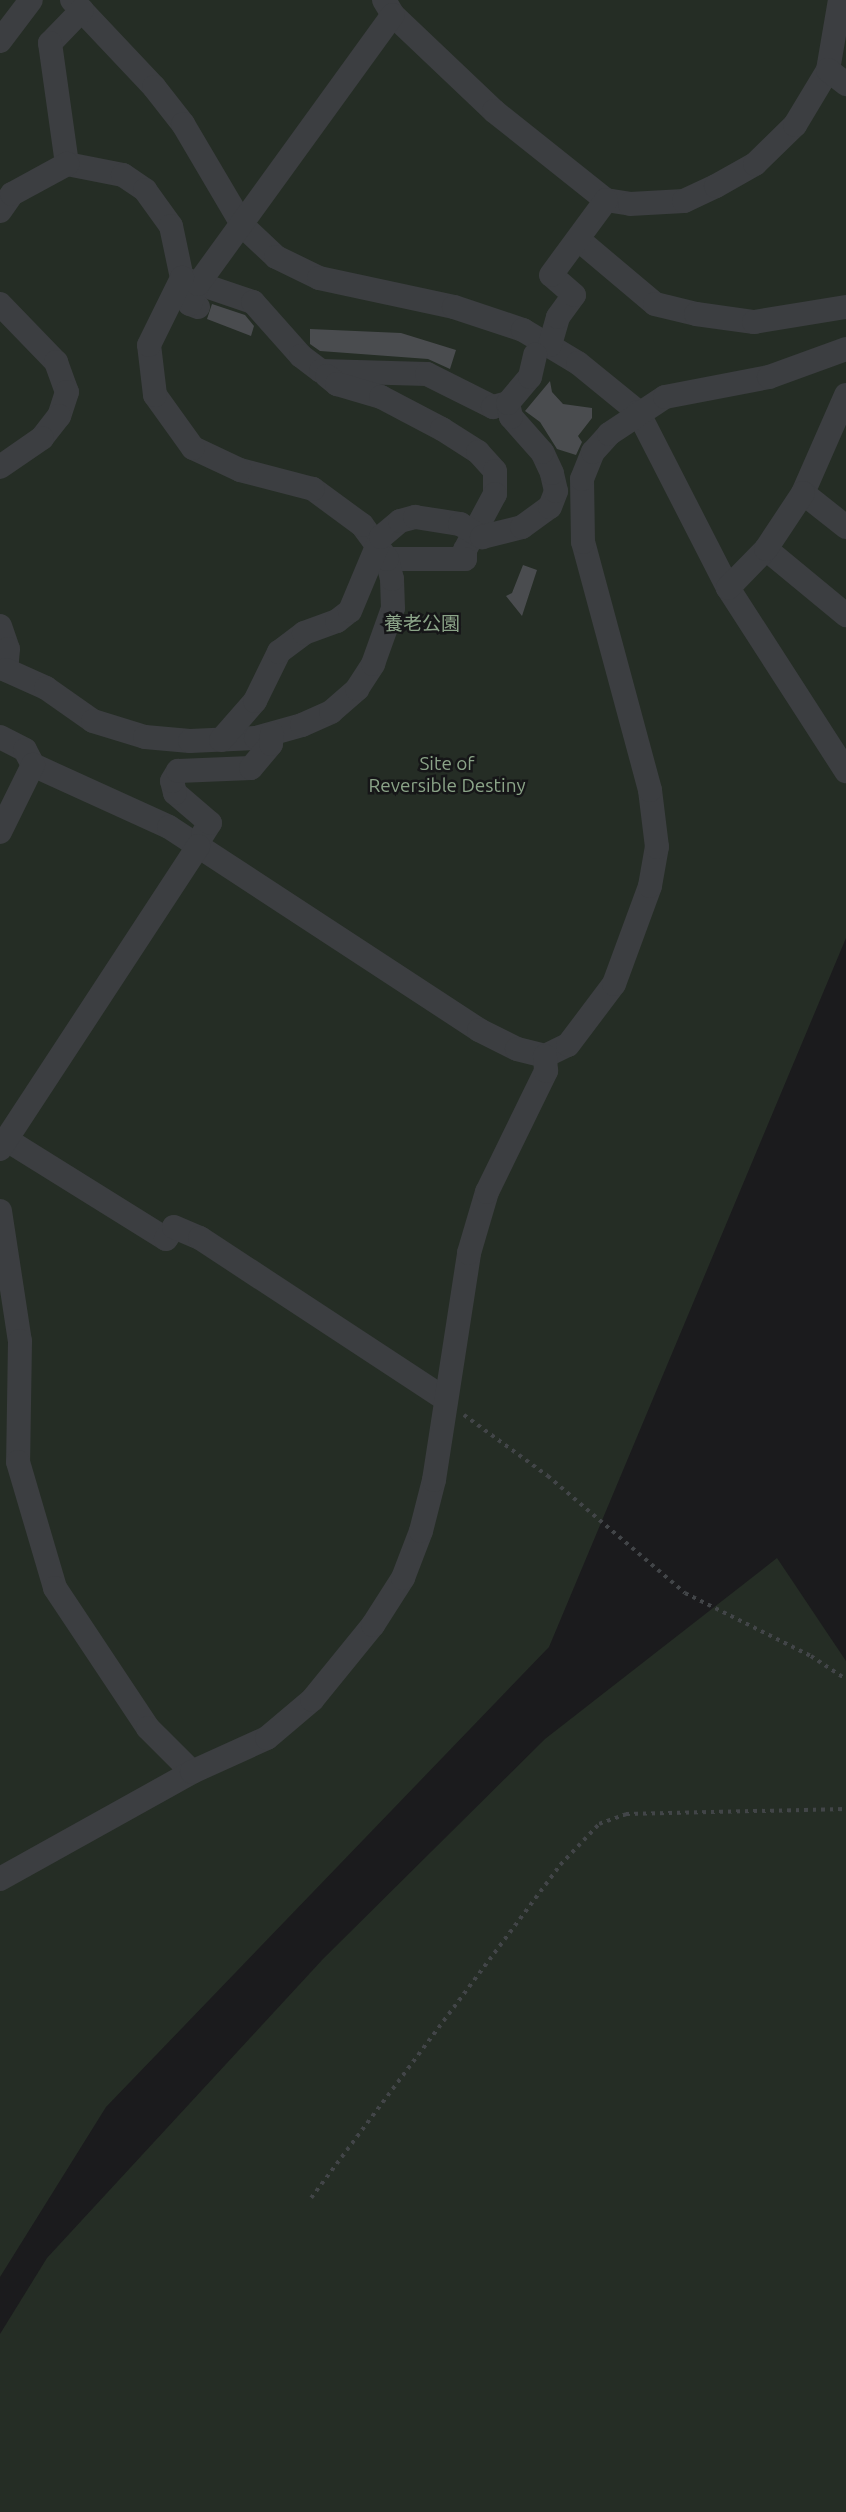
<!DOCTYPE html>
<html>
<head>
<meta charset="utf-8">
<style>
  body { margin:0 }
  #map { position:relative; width:846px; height:2512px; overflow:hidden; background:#1b1b1d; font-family:Ubuntu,"Noto Sans JP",sans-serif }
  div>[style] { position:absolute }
  .green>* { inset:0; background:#252d25 }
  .building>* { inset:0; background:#4a4c4f }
  .path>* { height:3.5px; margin-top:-1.75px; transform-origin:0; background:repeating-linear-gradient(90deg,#424548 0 3.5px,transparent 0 8.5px) }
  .minor>* { height:24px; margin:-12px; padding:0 12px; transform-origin:12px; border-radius:12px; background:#3c3e41 }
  span { translate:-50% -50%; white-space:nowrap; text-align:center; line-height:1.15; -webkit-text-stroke:5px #161618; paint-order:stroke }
  .park-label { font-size:19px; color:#8ba488 }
</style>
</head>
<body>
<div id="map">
  <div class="green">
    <div style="clip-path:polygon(0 0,846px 0,846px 938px,549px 1647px,106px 2107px,0 2277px)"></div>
    <div style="clip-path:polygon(777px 1558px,846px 1661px,846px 2512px,0 2512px,0 2334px,47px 2258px,323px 1959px,545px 1739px)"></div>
  </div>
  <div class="building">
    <div style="clip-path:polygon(212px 304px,245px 315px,254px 326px,251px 336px,207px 319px)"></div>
    <div style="clip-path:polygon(310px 329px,401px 333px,456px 350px,450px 369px,428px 359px,320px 351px,310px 344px)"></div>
    <div style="clip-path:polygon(550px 381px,552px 392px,563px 404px,592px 408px,592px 418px,578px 436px,582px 442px,576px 455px,557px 449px,540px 422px,525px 411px)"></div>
    <div style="clip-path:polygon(523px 565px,537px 570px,522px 616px,506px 596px,512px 593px)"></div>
  </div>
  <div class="path">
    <div style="left:464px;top:1415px;width:104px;rotate:36deg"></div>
    <div style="left:548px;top:1476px;width:180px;rotate:40.5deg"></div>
    <div style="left:685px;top:1593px;width:141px;rotate:26.6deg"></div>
    <div style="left:811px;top:1656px;width:42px;rotate:33.3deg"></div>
    <div style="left:311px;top:2198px;width:416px;rotate:-53.2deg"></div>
    <div style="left:560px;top:1865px;width:57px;rotate:-46.4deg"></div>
    <div style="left:599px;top:1824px;width:29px;rotate:-20deg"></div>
    <div style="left:626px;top:1814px;width:220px;rotate:-1.3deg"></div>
  </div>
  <div class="minor">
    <div style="left:72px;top:0;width:120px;rotate:46.7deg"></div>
    <div style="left:154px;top:87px;width:47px;rotate:51.9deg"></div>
    <div style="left:183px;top:124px;width:118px;rotate:59.5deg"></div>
    <div style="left:243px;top:226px;width:45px;rotate:43.2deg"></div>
    <div style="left:276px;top:257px;width:48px;rotate:26deg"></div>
    <div style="left:319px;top:278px;width:138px;rotate:12.1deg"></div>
    <div style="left:454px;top:307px;width:73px;rotate:18.4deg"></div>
    <div style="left:523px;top:330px;width:64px;rotate:31deg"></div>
    <div style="left:578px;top:363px;width:77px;rotate:39.2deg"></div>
    <div style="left:638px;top:412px;width:198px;rotate:62.9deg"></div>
    <div style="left:728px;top:588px;width:218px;rotate:57.2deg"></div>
    <div style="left:384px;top:0;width:17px;rotate:59deg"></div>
    <div style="left:393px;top:15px;width:139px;rotate:43.5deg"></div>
    <div style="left:494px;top:111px;width:143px;rotate:38.5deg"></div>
    <div style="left:606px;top:200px;width:24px;rotate:9deg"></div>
    <div style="left:630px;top:204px;width:54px;rotate:-3.2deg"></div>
    <div style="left:684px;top:201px;width:35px;rotate:-25deg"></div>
    <div style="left:716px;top:186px;width:45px;rotate:-29.4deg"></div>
    <div style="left:755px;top:164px;width:56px;rotate:-44.3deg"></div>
    <div style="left:795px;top:125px;width:64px;rotate:-59deg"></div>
    <div style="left:828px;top:70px;width:71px;rotate:-80.3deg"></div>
    <div style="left:82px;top:10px;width:46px;rotate:134.1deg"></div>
    <div style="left:50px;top:43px;width:122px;rotate:82deg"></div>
    <div style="left:67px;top:164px;width:57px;rotate:11.1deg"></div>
    <div style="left:123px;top:175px;width:27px;rotate:34deg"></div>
    <div style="left:145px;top:190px;width:44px;rotate:54.2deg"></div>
    <div style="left:171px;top:226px;width:53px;rotate:78.1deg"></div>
    <div style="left:182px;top:278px;width:75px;rotate:18.7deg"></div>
    <div style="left:253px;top:302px;width:72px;rotate:48.4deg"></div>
    <div style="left:301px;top:356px;width:25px;rotate:37deg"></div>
    <div style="left:321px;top:371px;width:106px;rotate:1.6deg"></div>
    <div style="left:427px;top:374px;width:74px;rotate:26.6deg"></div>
    <div style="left:493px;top:407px;width:16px;rotate:-15deg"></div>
    <div style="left:0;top:41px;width:51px;rotate:-52.9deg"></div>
    <div style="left:828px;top:70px;width:23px;rotate:38deg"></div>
    <div style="left:0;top:211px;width:21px;rotate:-55deg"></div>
    <div style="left:12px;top:194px;width:63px;rotate:-28.6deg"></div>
    <div style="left:579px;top:240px;width:99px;rotate:40.1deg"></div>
    <div style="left:655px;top:304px;width:42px;rotate:13.7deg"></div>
    <div style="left:696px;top:314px;width:59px;rotate:7.9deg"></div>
    <div style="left:754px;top:322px;width:93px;rotate:-9.3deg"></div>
    <div style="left:0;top:304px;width:81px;rotate:46deg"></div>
    <div style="left:56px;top:362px;width:32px;rotate:70deg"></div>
    <div style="left:67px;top:392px;width:25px;rotate:108deg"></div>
    <div style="left:59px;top:416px;width:28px;rotate:128deg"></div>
    <div style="left:42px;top:438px;width:51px;rotate:145.4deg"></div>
    <div style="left:198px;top:307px;width:9px;rotate:-159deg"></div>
    <div style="left:190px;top:304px;width:22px;rotate:-68deg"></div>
    <div style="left:198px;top:284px;width:332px;rotate:-54.1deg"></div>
    <div style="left:550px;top:345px;width:29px;rotate:-74deg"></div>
    <div style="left:558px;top:317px;width:27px;rotate:-54deg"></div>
    <div style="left:574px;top:295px;width:30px;rotate:-139deg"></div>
    <div style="left:551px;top:275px;width:93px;rotate:-53.7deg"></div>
    <div style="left:327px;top:376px;width:13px;rotate:39deg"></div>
    <div style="left:337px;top:384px;width:46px;rotate:16.5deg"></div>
    <div style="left:381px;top:397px;width:69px;rotate:27.7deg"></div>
    <div style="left:442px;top:429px;width:43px;rotate:32.6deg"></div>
    <div style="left:478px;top:452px;width:25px;rotate:48deg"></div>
    <div style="left:495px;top:471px;width:23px;rotate:90deg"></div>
    <div style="left:495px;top:494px;width:64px;rotate:118.2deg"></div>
    <div style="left:465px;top:550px;width:9px;rotate:90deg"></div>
    <div style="left:465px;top:559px;width:78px;rotate:180deg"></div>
    <div style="left:846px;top:395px;width:107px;rotate:113.7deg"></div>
    <div style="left:803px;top:493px;width:55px;rotate:38.3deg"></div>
    <div style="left:766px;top:549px;width:104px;rotate:39.5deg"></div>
    <div style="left:728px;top:588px;width:54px;rotate:-45.7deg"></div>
    <div style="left:766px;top:549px;width:67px;rotate:-56.5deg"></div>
    <div style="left:0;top:626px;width:24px;rotate:71deg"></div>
    <div style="left:8px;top:649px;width:21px;rotate:95deg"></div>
    <div style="left:6px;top:670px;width:44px;rotate:24.2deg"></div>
    <div style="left:46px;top:688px;width:57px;rotate:35.1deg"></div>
    <div style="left:93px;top:721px;width:54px;rotate:17.1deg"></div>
    <div style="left:145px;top:737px;width:45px;rotate:5.1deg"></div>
    <div style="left:190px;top:741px;width:66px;rotate:-2.6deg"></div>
    <div style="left:256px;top:738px;width:48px;rotate:-15.8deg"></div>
    <div style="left:302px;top:725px;width:32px;rotate:-24deg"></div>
    <div style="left:331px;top:712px;width:35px;rotate:-41deg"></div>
    <div style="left:357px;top:689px;width:30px;rotate:-57deg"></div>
    <div style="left:373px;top:664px;width:59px;rotate:-70.3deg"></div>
    <div style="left:393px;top:608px;width:29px;rotate:-92deg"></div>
    <div style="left:392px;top:579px;width:21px;rotate:-104deg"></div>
    <div style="left:387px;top:559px;width:42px;rotate:-126.3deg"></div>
    <div style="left:362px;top:525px;width:61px;rotate:-143.7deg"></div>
    <div style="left:313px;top:489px;width:75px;rotate:-165.4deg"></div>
    <div style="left:240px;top:470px;width:52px;rotate:-154.9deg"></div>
    <div style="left:193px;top:448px;width:65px;rotate:-125.6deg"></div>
    <div style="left:155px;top:395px;width:50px;rotate:-96.8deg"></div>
    <div style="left:149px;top:345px;width:75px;rotate:-63.8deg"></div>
    <div style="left:0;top:737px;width:28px;rotate:27deg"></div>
    <div style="left:25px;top:750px;width:17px;rotate:62deg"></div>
    <div style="left:33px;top:765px;width:149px;rotate:24.5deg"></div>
    <div style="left:169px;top:827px;width:371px;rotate:33.2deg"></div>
    <div style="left:479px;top:1030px;width:42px;rotate:26.6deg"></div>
    <div style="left:517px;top:1049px;width:29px;rotate:14deg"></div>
    <div style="left:545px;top:1056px;width:25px;rotate:-26deg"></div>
    <div style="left:568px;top:1045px;width:76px;rotate:-53deg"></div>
    <div style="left:614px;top:984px;width:104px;rotate:-69.8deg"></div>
    <div style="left:650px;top:886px;width:40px;rotate:-80deg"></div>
    <div style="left:657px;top:847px;width:57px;rotate:-97deg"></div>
    <div style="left:650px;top:790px;width:257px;rotate:-105.1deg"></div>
    <div style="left:583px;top:542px;width:63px;rotate:-90.9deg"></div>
    <div style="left:582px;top:479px;width:29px;rotate:-68deg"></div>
    <div style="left:593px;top:452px;width:24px;rotate:-48deg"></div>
    <div style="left:609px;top:434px;width:67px;rotate:-33.5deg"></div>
    <div style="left:665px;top:397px;width:106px;rotate:-10.9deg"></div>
    <div style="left:769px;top:377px;width:82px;rotate:-20deg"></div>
    <div style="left:221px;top:740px;width:52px;rotate:-48.9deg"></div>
    <div style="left:255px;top:701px;width:55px;rotate:-63.9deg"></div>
    <div style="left:279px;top:652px;width:31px;rotate:-37deg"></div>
    <div style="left:304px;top:633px;width:35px;rotate:-20deg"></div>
    <div style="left:337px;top:621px;width:16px;rotate:-38deg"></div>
    <div style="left:350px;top:611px;width:80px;rotate:-67.3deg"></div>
    <div style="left:381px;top:537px;width:25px;rotate:-40deg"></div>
    <div style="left:400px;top:521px;width:16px;rotate:-15deg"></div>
    <div style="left:415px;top:517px;width:46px;rotate:8.8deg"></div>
    <div style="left:460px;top:524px;width:26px;rotate:31deg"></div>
    <div style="left:482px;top:537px;width:41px;rotate:-14deg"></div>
    <div style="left:522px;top:527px;width:34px;rotate:-36deg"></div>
    <div style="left:550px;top:507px;width:17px;rotate:-69deg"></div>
    <div style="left:556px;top:491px;width:18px;rotate:-103deg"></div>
    <div style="left:552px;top:473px;width:23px;rotate:-115deg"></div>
    <div style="left:542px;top:452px;width:47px;rotate:-131.5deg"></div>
    <div style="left:511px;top:417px;width:14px;rotate:-102deg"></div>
    <div style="left:508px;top:403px;width:34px;rotate:-50deg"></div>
    <div style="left:530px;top:377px;width:23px;rotate:-77deg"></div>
    <div style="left:0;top:832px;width:75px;rotate:-63.8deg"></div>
    <div style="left:203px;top:834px;width:13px;rotate:-58deg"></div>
    <div style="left:210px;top:823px;width:46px;rotate:-139.4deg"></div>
    <div style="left:175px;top:793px;width:12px;rotate:-104deg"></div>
    <div style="left:172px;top:781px;width:12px;rotate:-59deg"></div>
    <div style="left:178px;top:771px;width:73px;rotate:-2.4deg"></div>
    <div style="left:251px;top:768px;width:31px;rotate:-50deg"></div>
    <div style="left:271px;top:744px;width:10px;rotate:-84deg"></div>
    <div style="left:7px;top:1140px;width:187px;rotate:31.9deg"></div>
    <div style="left:166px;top:1239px;width:14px;rotate:-56deg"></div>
    <div style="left:174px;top:1227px;width:28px;rotate:23deg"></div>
    <div style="left:200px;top:1238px;width:292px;rotate:33.3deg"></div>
    <div style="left:0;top:1149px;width:362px;rotate:-56.8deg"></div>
    <div style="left:0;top:1211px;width:132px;rotate:81.3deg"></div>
    <div style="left:20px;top:1341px;width:121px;rotate:90.9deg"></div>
    <div style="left:18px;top:1462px;width:131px;rotate:73.6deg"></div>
    <div style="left:55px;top:1588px;width:168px;rotate:56.4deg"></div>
    <div style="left:148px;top:1728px;width:62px;rotate:45deg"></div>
    <div style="left:0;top:1879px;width:220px;rotate:-29.1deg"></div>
    <div style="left:192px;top:1772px;width:82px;rotate:-24.4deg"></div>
    <div style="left:267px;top:1738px;width:59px;rotate:-40.2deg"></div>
    <div style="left:312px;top:1700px;width:97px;rotate:-50.9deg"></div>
    <div style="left:373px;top:1625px;width:56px;rotate:-57.4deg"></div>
    <div style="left:403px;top:1578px;width:50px;rotate:-69deg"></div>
    <div style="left:421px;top:1531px;width:53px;rotate:-75.7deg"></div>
    <div style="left:434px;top:1480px;width:230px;rotate:-81.2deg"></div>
    <div style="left:469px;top:1253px;width:64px;rotate:-73.6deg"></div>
    <div style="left:487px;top:1192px;width:135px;rotate:-64deg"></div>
    <div style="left:546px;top:1071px;width:15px;rotate:-94deg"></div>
  </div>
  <div class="park-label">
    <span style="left:422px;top:624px">養老公園</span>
    <span style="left:447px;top:775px">Site of<br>Reversible Destiny</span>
  </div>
</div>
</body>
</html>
